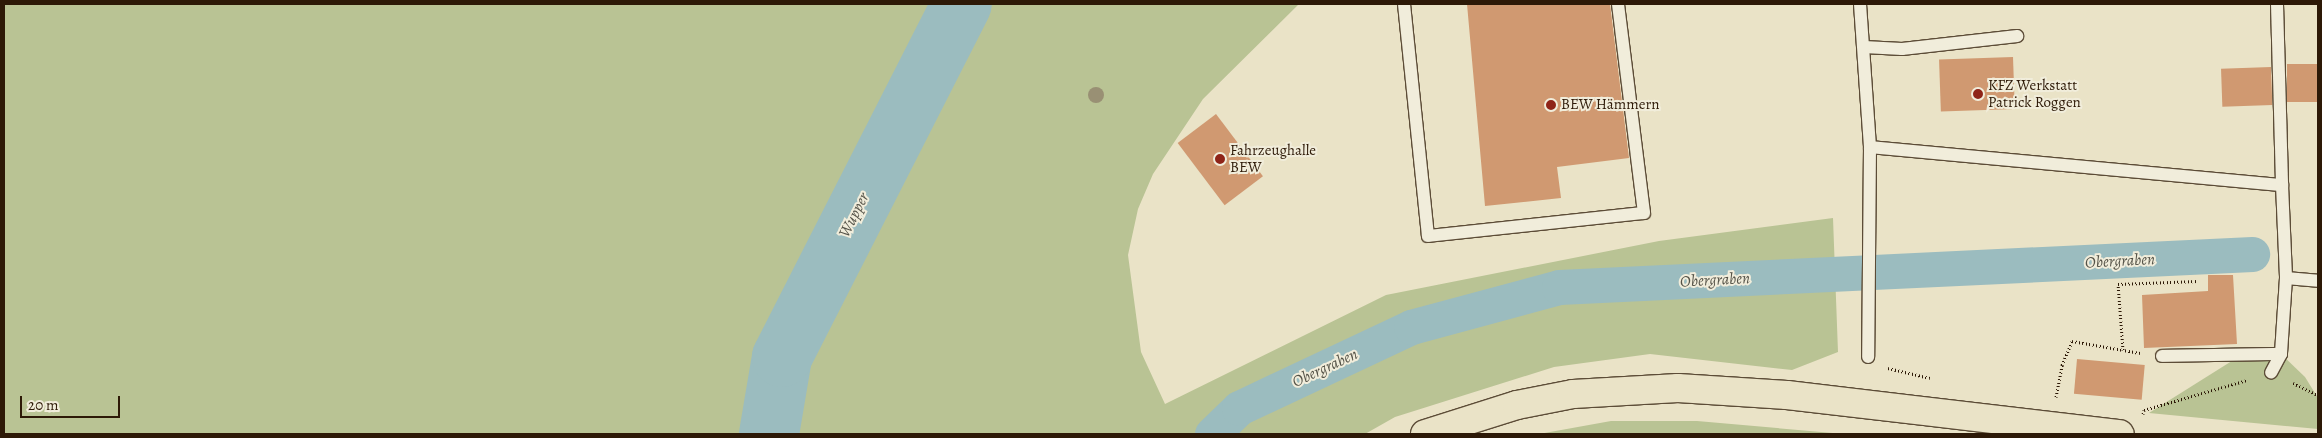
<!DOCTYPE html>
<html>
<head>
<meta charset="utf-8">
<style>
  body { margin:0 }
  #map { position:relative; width:2322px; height:438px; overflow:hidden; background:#eae3c7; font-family:Alegreya,serif }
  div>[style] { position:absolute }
  .green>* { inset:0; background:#b9c394 }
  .canal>* { height:35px; margin:-17.5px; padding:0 17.5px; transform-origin:17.5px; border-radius:17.5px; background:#9bbcbf }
  .river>* { height:60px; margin:-30px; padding:0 30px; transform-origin:30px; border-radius:30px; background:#9bbcbf }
  .building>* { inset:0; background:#d09971; transform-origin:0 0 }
  .path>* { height:3px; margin-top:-1.5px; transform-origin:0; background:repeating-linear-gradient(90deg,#2d1907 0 1px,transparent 0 3.5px) }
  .roads { filter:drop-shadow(1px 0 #5c4c37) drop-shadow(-1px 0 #5c4c37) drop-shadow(0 1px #5c4c37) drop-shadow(0 -1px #5c4c37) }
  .lane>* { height:12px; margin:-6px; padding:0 6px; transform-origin:6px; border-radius:6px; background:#f1eddb }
  .primary>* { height:28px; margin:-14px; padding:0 14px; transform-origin:14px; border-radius:14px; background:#eae3c7 }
  .trees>* { width:16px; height:16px; margin:-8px; border-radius:50%; background:#999074 }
  .dots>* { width:14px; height:14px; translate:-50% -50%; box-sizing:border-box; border:2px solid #f1eddb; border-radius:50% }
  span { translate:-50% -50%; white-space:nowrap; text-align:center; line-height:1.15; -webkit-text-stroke:4px #f1eddb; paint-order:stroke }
  .poi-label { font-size:15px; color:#2d1907 }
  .left { translate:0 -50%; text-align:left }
  .water-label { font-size:16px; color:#545247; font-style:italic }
  .frame { position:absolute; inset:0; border:5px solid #2d1907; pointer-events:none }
  .scale { position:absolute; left:20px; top:396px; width:100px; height:22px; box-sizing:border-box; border:2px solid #2d1907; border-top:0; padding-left:6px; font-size:15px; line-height:18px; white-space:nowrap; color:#2d1907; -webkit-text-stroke:4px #f1eddb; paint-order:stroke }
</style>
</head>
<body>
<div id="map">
  <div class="green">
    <div style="clip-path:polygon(4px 4px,1299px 4px,1203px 99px,1153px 174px,1138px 209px,1128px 255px,1141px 352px,1165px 404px,1386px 295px,1659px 241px,1833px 218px,1838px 352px,1792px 370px,1650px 354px,1554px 367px,1395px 417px,1365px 434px,4px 434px)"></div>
    <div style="clip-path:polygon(2281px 354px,2305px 377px,2318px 398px,2318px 429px,2149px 413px,2235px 359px)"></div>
    <div style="clip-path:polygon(1611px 421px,1697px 421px,1844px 434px,1539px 434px)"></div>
  </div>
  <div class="canal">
    <div style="left:1212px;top:434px;width:37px;rotate:-44deg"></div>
    <div style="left:1239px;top:408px;width:190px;rotate:-25.2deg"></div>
    <div style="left:1411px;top:327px;width:153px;rotate:-15.1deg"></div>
    <div style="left:1559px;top:287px;width:694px;rotate:-2.73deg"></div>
  </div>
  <div class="river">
    <div style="left:769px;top:434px;width:78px;rotate:-80.4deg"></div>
    <div style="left:782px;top:357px;width:396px;rotate:-63deg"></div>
  </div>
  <div class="building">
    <div style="clip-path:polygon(1467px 4px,1610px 4px,1629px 158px,1557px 167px,1561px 198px,1485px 206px)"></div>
    <div style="left:2013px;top:57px;width:52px;height:74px;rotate:88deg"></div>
    <div style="left:2318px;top:64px;width:38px;height:31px;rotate:90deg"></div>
    <div style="left:2271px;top:67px;width:38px;height:50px;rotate:88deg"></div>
    <div style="left:1216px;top:114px;width:78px;height:48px;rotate:53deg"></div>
    <div style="clip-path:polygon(2208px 275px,2233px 275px,2237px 344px,2144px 348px,2142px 295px,2208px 291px)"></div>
    <div style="left:2077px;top:359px;width:68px;height:35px;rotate:5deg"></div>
  </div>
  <div class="path">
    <div style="left:2140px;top:353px;width:17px;rotate:-170deg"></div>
    <div style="left:2123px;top:350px;width:66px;rotate:-94.3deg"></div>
    <div style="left:2118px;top:284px;width:80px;rotate:-2.1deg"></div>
    <div style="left:1888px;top:368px;width:43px;rotate:13.4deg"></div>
    <div style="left:2293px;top:383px;width:28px;rotate:26deg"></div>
    <div style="left:2056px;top:397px;width:33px;rotate:-79deg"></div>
    <div style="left:2062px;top:365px;width:26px;rotate:-67deg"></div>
    <div style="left:2072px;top:341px;width:52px;rotate:10deg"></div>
    <div style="left:2143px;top:414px;width:4px;rotate:-76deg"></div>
    <div style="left:2144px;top:410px;width:107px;rotate:-16.2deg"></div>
  </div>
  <div class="roads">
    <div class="lane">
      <div style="left:1404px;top:4px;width:233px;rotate:84.1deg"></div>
      <div style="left:1428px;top:236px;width:217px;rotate:-6.1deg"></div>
      <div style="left:1644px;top:213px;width:211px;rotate:-97.1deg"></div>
      <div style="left:1860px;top:4px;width:143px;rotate:86deg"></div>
      <div style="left:1870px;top:147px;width:210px;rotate:90.5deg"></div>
      <div style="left:2277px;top:4px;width:181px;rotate:88.4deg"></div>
      <div style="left:1864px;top:47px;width:38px;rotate:3deg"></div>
      <div style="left:1902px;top:49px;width:116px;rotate:-6.4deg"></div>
      <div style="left:1870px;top:147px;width:414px;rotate:5.3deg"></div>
      <div style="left:2282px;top:185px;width:93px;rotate:87.5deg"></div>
      <div style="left:2286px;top:278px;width:76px;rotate:93.8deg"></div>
      <div style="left:2281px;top:354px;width:21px;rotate:118deg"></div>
      <div style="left:2286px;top:278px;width:32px;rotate:5deg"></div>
      <div style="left:2162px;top:356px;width:119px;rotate:-1deg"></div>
    </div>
    <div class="primary">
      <div style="left:1425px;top:434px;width:96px;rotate:-17.5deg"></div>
      <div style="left:1517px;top:405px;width:57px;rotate:-11.1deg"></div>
      <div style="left:1573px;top:394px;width:105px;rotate:-3.3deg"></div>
      <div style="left:1678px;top:388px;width:109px;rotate:3.7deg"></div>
      <div style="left:1787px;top:395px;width:335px;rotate:6.7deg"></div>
    </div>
  </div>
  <div class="trees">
    <div style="left:1096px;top:95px"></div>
  </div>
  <div class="dots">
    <div style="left:1978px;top:94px;background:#8f2418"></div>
    <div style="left:1551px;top:105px;background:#8f2418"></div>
    <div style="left:1220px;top:159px;background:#8f2418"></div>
  </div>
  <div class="poi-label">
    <span class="left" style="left:1988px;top:94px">KFZ Werkstatt<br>Patrick Roggen</span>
    <span class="left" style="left:1561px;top:105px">BEW Hämmern</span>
    <span class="left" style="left:1230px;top:159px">Fahrzeughalle<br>BEW</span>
  </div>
  <div class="water-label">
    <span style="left:854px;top:215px;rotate:-63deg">Wupper</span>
    <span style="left:2120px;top:261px;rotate:-3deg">Obergraben</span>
    <span style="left:1715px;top:280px;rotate:-3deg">Obergraben</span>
    <span style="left:1325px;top:368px;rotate:-25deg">Obergraben</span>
  </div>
  <div class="frame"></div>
  <div class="scale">20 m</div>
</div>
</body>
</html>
